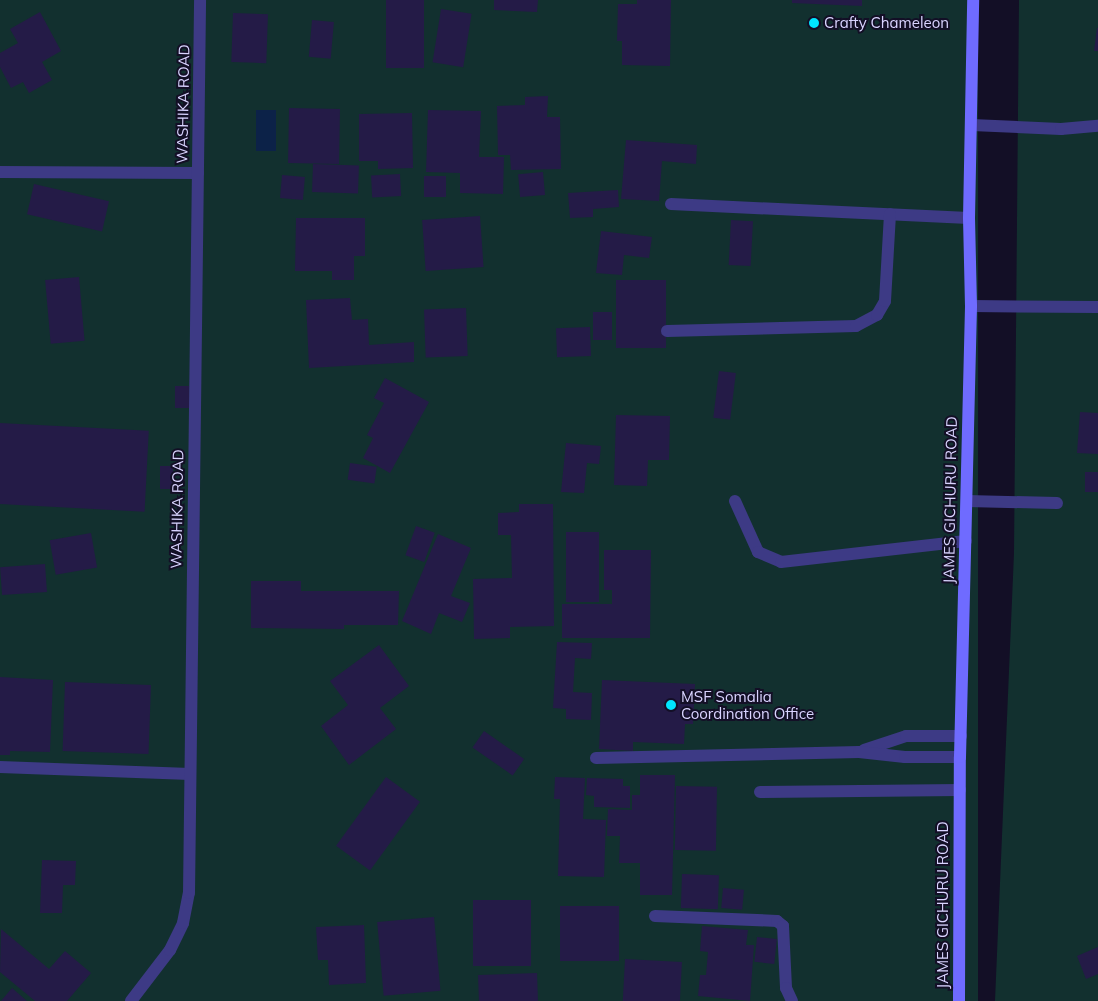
<!DOCTYPE html>
<html>
<head>
<meta charset="utf-8">
<style>
  body { margin:0 }
  #map { position:relative; width:1098px; height:1001px; overflow:hidden; background:#130f26; font-family:Mulish,sans-serif }
  div>[style] { position:absolute }
  .green>* { inset:0; background:#12302f; transform-origin:0 0 }
  .water>* { inset:0; background:#0c2248; transform-origin:0 0 }
  .building>* { inset:0; background:#241b47; transform-origin:0 0 }
  .service>* { height:12px; margin:-6px; padding:0 6px; transform-origin:6px; border-radius:6px; background:#3d3a85 }
  .minor>* { height:12px; margin:-6px; padding:0 6px; transform-origin:6px; border-radius:6px; background:#3d3a85 }
  .secondary>* { height:12px; margin:-6px; padding:0 6px; transform-origin:6px; border-radius:6px; background:#6f6bff }
  .dots>* { width:14px; height:14px; translate:-50% -50%; box-sizing:border-box; border:2px solid #130f26; border-radius:50% }
  span { translate:-50% -50%; white-space:nowrap; text-align:center; line-height:1.15; -webkit-text-stroke:4px #130f26; paint-order:stroke }
  .poi-label { font-size:15px; color:#d9d4ff }
  .left { translate:0 -50%; text-align:left }
  .street-label { font-size:15px; color:#d9d4ff }
</style>
</head>
<body>
<div id="map">
  <div class="green">
    <div style="left:0;top:0;width:978px;height:1001px"></div>
    <div style="clip-path:polygon(1019px 0,1098px 0,1098px 1001px,995px 1001px,1014px 553px)"></div>
  </div>
  <div class="water">
    <div style="left:276px;top:110px;width:41px;height:20px;rotate:90deg"></div>
  </div>
  <div class="building">
    <div style="left:386px;top:0;width:38px;height:68px"></div>
    <div style="clip-path:polygon(494px 0,538px 0,537px 12px,494px 10px)"></div>
    <div style="clip-path:polygon(637px 0,671px 0,670px 66px,622px 65px,622px 41px,617px 41px,618px 4px,637px 4px)"></div>
    <div style="clip-path:polygon(792px 0,862px 0,862px 6px,792px 3px)"></div>
    <div style="left:441px;top:9px;width:31px;height:54px;rotate:9deg"></div>
    <div style="clip-path:polygon(40px 12px,61px 51px,42px 62px,52px 80px,29px 93px,23px 82px,11px 88px,0 67px,0 53px,18px 43px,10px 29px)"></div>
    <div style="left:233px;top:13px;width:35px;height:49px;rotate:2deg"></div>
    <div style="left:312px;top:20px;width:22px;height:37px;rotate:5deg"></div>
    <div style="clip-path:polygon(1097px 28px,1098px 28px,1098px 51px,1094px 51px)"></div>
    <div style="clip-path:polygon(548px 96px,547px 117px,560px 117px,561px 169px,511px 170px,510px 155px,498px 155px,497px 106px,525px 105px,525px 97px)"></div>
    <div style="left:289px;top:108px;width:51px;height:55px;rotate:1deg"></div>
    <div style="clip-path:polygon(428px 110px,481px 111px,479px 157px,504px 157px,503px 194px,460px 193px,460px 173px,426px 172px)"></div>
    <div style="clip-path:polygon(412px 113px,413px 168px,378px 169px,378px 161px,359px 161px,359px 114px)"></div>
    <div style="clip-path:polygon(626px 140px,697px 145px,696px 164px,662px 161px,659px 201px,621px 199px)"></div>
    <div style="left:313px;top:164px;width:46px;height:28px;rotate:2deg"></div>
    <div style="left:543px;top:172px;width:23px;height:25px;rotate:85deg"></div>
    <div style="left:400px;top:174px;width:22px;height:29px;rotate:87deg"></div>
    <div style="left:282px;top:175px;width:23px;height:23px;rotate:5deg"></div>
    <div style="left:446px;top:176px;width:21px;height:22px;rotate:90deg"></div>
    <div style="left:34px;top:184px;width:77px;height:31px;rotate:13deg"></div>
    <div style="clip-path:polygon(618px 190px,619px 207px,593px 209px,593px 217px,570px 218px,568px 193px)"></div>
    <div style="left:480px;top:216px;width:51px;height:58px;rotate:86deg"></div>
    <div style="clip-path:polygon(296px 218px,365px 218px,365px 256px,354px 256px,354px 280px,332px 280px,332px 271px,295px 271px)"></div>
    <div style="left:731px;top:220px;width:22px;height:45px;rotate:3deg"></div>
    <div style="clip-path:polygon(601px 231px,652px 237px,649px 258px,624px 255px,622px 275px,596px 273px)"></div>
    <div style="left:79px;top:277px;width:64px;height:34px;rotate:85deg"></div>
    <div style="left:666px;top:280px;width:68px;height:50px;rotate:90deg"></div>
    <div style="clip-path:polygon(350px 298px,352px 320px,368px 319px,369px 345px,414px 342px,414px 362px,309px 368px,306px 300px)"></div>
    <div style="left:466px;top:308px;width:48px;height:42px;rotate:88deg"></div>
    <div style="left:593px;top:312px;width:19px;height:28px"></div>
    <div style="left:590px;top:327px;width:29px;height:34px;rotate:88deg"></div>
    <div style="left:719px;top:371px;width:17px;height:47px;rotate:7deg"></div>
    <div style="clip-path:polygon(385px 378px,429px 402px,390px 473px,363px 458px,373px 438px,367px 435px,384px 403px,374px 398px)"></div>
    <div style="left:175px;top:386px;width:14px;height:22px"></div>
    <div style="clip-path:polygon(1080px 412px,1098px 413px,1098px 454px,1077px 453px)"></div>
    <div style="clip-path:polygon(616px 415px,670px 416px,669px 460px,648px 460px,647px 486px,614px 485px)"></div>
    <div style="left:0;top:423px;width:149px;height:81px;rotate:3deg"></div>
    <div style="clip-path:polygon(566px 443px,601px 446px,599px 464px,587px 463px,584px 493px,561px 492px)"></div>
    <div style="left:350px;top:463px;width:27px;height:17px;rotate:8deg"></div>
    <div style="left:160px;top:466px;width:13px;height:23px"></div>
    <div style="left:1085px;top:472px;width:13px;height:20px"></div>
    <div style="clip-path:polygon(519px 504px,553px 504px,554px 626px,510px 627px,510px 638px,474px 639px,473px 579px,512px 578px,511px 535px,498px 535px,498px 513px,519px 512px)"></div>
    <div style="left:416px;top:526px;width:20px;height:31px;rotate:20deg"></div>
    <div style="left:566px;top:532px;width:33px;height:70px"></div>
    <div style="left:91px;top:533px;width:35px;height:42px;rotate:80deg"></div>
    <div style="clip-path:polygon(438px 534px,471px 548px,451px 596px,470px 603px,462px 622px,439px 613px,431px 634px,402px 621px)"></div>
    <div style="clip-path:polygon(604px 550px,651px 550px,650px 638px,562px 638px,562px 604px,612px 604px,612px 590px,604px 590px)"></div>
    <div style="left:45px;top:564px;width:28px;height:45px;rotate:86deg"></div>
    <div style="clip-path:polygon(251px 581px,301px 581px,301px 591px,399px 591px,398px 625px,344px 625px,344px 629px,251px 628px)"></div>
    <div style="clip-path:polygon(557px 642px,592px 643px,591px 659px,575px 658px,573px 692px,592px 693px,591px 720px,566px 719px,566px 709px,553px 708px)"></div>
    <div style="clip-path:polygon(379px 645px,409px 686px,380px 708px,396px 729px,349px 765px,321px 726px,348px 705px,330px 681px)"></div>
    <div style="clip-path:polygon(0 677px,53px 680px,50px 752px,10px 751px,10px 755px,0 755px)"></div>
    <div style="clip-path:polygon(602px 680px,695px 684px,693px 724px,685px 724px,684px 744px,633px 742px,633px 751px,599px 749px)"></div>
    <div style="left:65px;top:682px;width:86px;height:69px;rotate:2deg"></div>
    <div style="left:484px;top:731px;width:49px;height:20px;rotate:35deg"></div>
    <div style="clip-path:polygon(640px 775px,675px 775px,672px 895px,640px 895px,640px 863px,619px 863px,620px 836px,607px 836px,608px 809px,632px 810px,632px 795px,640px 795px)"></div>
    <div style="left:386px;top:777px;width:42px;height:85px;rotate:36deg"></div>
    <div style="clip-path:polygon(555px 777px,585px 778px,583px 819px,606px 820px,604px 877px,558px 876px,560px 799px,554px 799px)"></div>
    <div style="clip-path:polygon(587px 778px,623px 779px,623px 786px,630px 786px,630px 808px,594px 807px,594px 796px,586px 795px)"></div>
    <div style="left:676px;top:786px;width:41px;height:64px;rotate:1deg"></div>
    <div style="clip-path:polygon(42px 860px,76px 861px,75px 885px,63px 885px,62px 913px,40px 913px)"></div>
    <div style="left:682px;top:874px;width:37px;height:34px;rotate:2deg"></div>
    <div style="left:723px;top:888px;width:21px;height:20px;rotate:5deg"></div>
    <div style="left:531px;top:900px;width:66px;height:58px;rotate:90deg"></div>
    <div style="left:560px;top:906px;width:59px;height:55px"></div>
    <div style="left:434px;top:917px;width:74px;height:57px;rotate:85deg"></div>
    <div style="clip-path:polygon(364px 925px,366px 983px,329px 985px,328px 960px,318px 960px,316px 927px)"></div>
    <div style="clip-path:polygon(702px 926px,748px 930px,746px 945px,754px 945px,750px 1001px,698px 996px,700px 975px,706px 975px,708px 952px,700px 951px)"></div>
    <div style="clip-path:polygon(1px 929px,49px 969px,65px 951px,91px 973px,67px 1001px,35px 1001px,0 972px)"></div>
    <div style="left:757px;top:937px;width:20px;height:25px;rotate:6deg"></div>
    <div style="clip-path:polygon(1098px 947px,1098px 974px,1086px 979px,1077px 956px)"></div>
    <div style="left:625px;top:959px;width:57px;height:42px;rotate:3deg"></div>
    <div style="left:537px;top:973px;width:28px;height:59px;rotate:88deg"></div>
    <div style="clip-path:polygon(12px 988px,27px 1001px,1px 1001px)"></div>
  </div>
  <div class="service">
    <div style="left:972px;top:125px;width:89px;rotate:2.6deg"></div>
    <div style="left:1061px;top:129px;width:37px;rotate:-5deg"></div>
    <div style="left:671px;top:204px;width:298px;rotate:2.7deg"></div>
    <div style="left:971px;top:306px;width:127px;rotate:0.5deg"></div>
    <div style="left:667px;top:331px;width:189px;rotate:-1.5deg"></div>
    <div style="left:856px;top:326px;width:24px;rotate:-28deg"></div>
    <div style="left:877px;top:315px;width:16px;rotate:-60deg"></div>
    <div style="left:885px;top:301px;width:87px;rotate:-86.7deg"></div>
    <div style="left:735px;top:501px;width:56px;rotate:65.7deg"></div>
    <div style="left:758px;top:552px;width:25px;rotate:23deg"></div>
    <div style="left:781px;top:562px;width:186px;rotate:-6.5deg"></div>
    <div style="left:967px;top:501px;width:90px;rotate:1.3deg"></div>
    <div style="left:864px;top:750px;width:44px;rotate:-18.4deg"></div>
    <div style="left:906px;top:736px;width:55px"></div>
    <div style="left:596px;top:758px;width:263px;rotate:-1.3deg"></div>
    <div style="left:859px;top:752px;width:46px;rotate:6.2deg"></div>
    <div style="left:905px;top:757px;width:55px"></div>
    <div style="left:0;top:767px;width:190px;rotate:2.1deg"></div>
    <div style="left:760px;top:792px;width:200px;rotate:-0.6deg"></div>
    <div style="left:655px;top:916px;width:122px;rotate:2.3deg"></div>
    <div style="left:777px;top:921px;width:8px;rotate:40deg"></div>
    <div style="left:783px;top:926px;width:62px;rotate:87.2deg"></div>
    <div style="left:786px;top:988px;width:14px;rotate:65deg"></div>
  </div>
  <div class="minor">
    <div style="left:0;top:172px;width:198px;rotate:0.3deg"></div>
    <div style="left:131px;top:1001px;width:64px;rotate:-52.6deg"></div>
    <div style="left:170px;top:950px;width:30px;rotate:-64deg"></div>
    <div style="left:183px;top:923px;width:31px;rotate:-79deg"></div>
    <div style="left:189px;top:893px;width:893px;rotate:-89.29deg"></div>
  </div>
  <div class="secondary">
    <div style="left:959px;top:1001px;width:244px;rotate:-89.8deg"></div>
    <div style="left:960px;top:757px;width:451px;rotate:-88.6deg"></div>
    <div style="left:971px;top:306px;width:88px;rotate:-91.3deg"></div>
    <div style="left:969px;top:218px;width:218px;rotate:-88.9deg"></div>
  </div>
  <div class="dots">
    <div style="left:814px;top:23px;background:#00e5ff"></div>
    <div style="left:671px;top:705px;background:#00e5ff"></div>
  </div>
  <div class="poi-label">
    <span class="left" style="left:824px;top:23px">Crafty Chameleon</span>
    <span class="left" style="left:681px;top:705px">MSF Somalia<br>Coordination Office</span>
  </div>
  <div class="street-label">
    <span style="left:183px;top:104px;rotate:-89deg">WASHIKA ROAD</span>
    <span style="left:950px;top:500px;rotate:-89deg">JAMES GICHURU ROAD</span>
    <span style="left:177px;top:509px;rotate:-89deg">WASHIKA ROAD</span>
    <span style="left:943px;top:905px;rotate:-90deg">JAMES GICHURU ROAD</span>
  </div>
</div>
</body>
</html>
